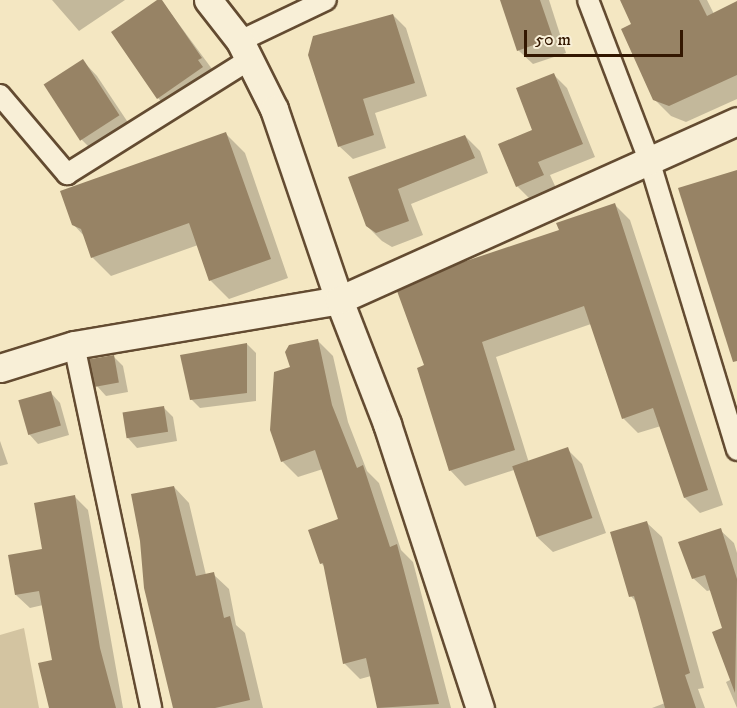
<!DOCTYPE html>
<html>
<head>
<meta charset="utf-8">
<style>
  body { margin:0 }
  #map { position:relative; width:737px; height:708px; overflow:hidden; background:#f4e7c2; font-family:"IM FELL DW Pica",serif }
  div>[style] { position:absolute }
  .green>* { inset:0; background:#d3c4a1 }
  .shadow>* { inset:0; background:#0003 }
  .building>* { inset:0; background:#978365; transform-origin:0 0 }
  .roads { filter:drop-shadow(2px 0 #634b31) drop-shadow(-2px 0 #634b31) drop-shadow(0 2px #634b31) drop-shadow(0 -2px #634b31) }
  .minor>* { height:20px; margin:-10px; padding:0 10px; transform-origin:10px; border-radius:10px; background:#f8efd7 }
  .secondary>* { height:27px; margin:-13.5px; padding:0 13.5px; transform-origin:13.5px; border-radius:13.5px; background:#f8efd7 }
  span { translate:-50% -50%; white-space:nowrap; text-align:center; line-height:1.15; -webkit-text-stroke:4.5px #f8efd7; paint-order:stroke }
  .scale { position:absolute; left:524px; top:30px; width:159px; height:27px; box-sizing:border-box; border:3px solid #331701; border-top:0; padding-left:8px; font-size:18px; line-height:21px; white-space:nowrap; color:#331701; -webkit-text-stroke:4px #f8efd7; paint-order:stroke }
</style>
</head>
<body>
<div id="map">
  <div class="green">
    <div style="clip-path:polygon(24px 628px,39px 708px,0 708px,0 635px)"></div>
  </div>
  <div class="shadow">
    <div style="clip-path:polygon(52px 0,125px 0,79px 31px)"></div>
    <div style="clip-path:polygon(161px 0,215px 73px,172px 113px,158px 98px)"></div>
    <div style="clip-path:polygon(501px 0,549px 0,566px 53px,533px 64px,518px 50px)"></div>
    <div style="clip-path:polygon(622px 0,707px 0,714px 14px,737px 2px,737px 99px,686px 122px,671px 116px,654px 99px,633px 25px)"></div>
    <div style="clip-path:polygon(393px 15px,406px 28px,427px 96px,375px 113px,386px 148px,353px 159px,339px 146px)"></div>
    <div style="clip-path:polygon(83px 61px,97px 76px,133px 130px,96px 154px,82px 140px)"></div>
    <div style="clip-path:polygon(554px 75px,567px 88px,595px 157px,550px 175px,556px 188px,530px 199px,517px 186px)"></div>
    <div style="clip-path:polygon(226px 134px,245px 153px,288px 278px,229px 299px,210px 280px,198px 245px,111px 276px,92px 257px,85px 237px,73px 224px)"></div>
    <div style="clip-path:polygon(465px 136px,480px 151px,488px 173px,411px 204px,423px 235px,392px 247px,382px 241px,367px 226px,350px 178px)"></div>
    <div style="clip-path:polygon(615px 205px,630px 220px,723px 505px,700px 513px,685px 498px,661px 426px,638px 433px,623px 418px,591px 324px,496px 357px,529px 463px,567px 449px,582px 464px,606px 533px,553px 552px,538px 538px,514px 470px,465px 486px,450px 470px,426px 366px,561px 230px)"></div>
    <div style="clip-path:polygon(317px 340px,333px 356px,348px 422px,367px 471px,379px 483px,401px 550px,413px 562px,451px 708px,379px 708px,371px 676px,360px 679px,344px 663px,326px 568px,321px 563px,340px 520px,323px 469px,298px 477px,282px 461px,292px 368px)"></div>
    <div style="clip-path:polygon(247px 344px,256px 353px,256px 401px,200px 408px,191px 399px)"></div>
    <div style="clip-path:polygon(113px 356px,123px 366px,128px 392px,106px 396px,97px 386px)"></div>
    <div style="clip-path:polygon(51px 393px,60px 403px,69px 435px,38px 444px,29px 434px)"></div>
    <div style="clip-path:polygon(163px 407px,173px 417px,177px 441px,137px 448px,128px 438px)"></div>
    <div style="clip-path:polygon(0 441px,8px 464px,0 466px)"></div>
    <div style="clip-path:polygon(174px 487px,189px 503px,206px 575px,213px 574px,229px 589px,236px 625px,245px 633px,263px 708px,174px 708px)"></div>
    <div style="clip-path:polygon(75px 497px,88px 510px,123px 708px,50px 708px,54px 661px,43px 605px,30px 608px,16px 595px)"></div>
    <div style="clip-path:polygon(647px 523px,662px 537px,704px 688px,698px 689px,705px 708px,652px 708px,665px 703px,637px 603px,631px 596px)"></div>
    <div style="clip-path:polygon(720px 530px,734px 543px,737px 553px,737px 708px,726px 682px,732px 679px,723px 629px,711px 590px,707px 591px,693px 578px)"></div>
  </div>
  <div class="building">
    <div style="clip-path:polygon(157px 0,162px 0,202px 58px,198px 60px,203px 67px,157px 99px,111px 32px)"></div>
    <div style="clip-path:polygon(500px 0,540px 0,553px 38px,517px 51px)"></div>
    <div style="clip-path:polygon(620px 0,699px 0,707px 16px,737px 1px,737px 75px,669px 106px,653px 100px,621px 29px,631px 24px)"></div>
    <div style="clip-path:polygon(393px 14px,415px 83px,363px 99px,374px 135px,338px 147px,308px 55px,313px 36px)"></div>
    <div style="left:83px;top:59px;width:67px;height:47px;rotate:57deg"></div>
    <div style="clip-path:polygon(554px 73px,583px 144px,538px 162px,544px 175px,516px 187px,498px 144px,532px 130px,516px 88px)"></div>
    <div style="clip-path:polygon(226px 132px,271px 259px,209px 281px,189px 223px,91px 258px,81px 229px,72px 225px,60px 191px)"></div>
    <div style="clip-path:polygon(465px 135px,475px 158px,398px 189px,409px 221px,376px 233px,366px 226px,348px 177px)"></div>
    <div style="clip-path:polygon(737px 170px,737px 361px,733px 362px,678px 188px)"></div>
    <div style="clip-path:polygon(615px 203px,708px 490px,684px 498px,653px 408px,622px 419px,584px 306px,482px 342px,515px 450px,449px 471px,417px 368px,424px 365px,397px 291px,454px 265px,559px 230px,556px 223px)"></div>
    <div style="clip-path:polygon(318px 339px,332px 405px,357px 468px,363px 465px,390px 547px,397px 544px,439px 704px,377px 708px,366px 658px,343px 664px,323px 563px,320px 564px,308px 530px,338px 519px,315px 450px,281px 462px,270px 430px,274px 372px,290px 367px,285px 352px,289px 345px)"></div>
    <div style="clip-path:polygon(247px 343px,247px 393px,190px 400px,180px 355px)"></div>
    <div style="left:114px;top:355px;width:28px;height:25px;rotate:80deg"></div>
    <div style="left:51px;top:391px;width:36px;height:34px;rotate:74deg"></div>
    <div style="left:164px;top:406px;width:26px;height:42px;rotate:81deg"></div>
    <div style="left:568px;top:447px;width:75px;height:59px;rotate:71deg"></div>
    <div style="clip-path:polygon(174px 486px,196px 576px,214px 572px,224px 618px,230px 616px,250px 700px,215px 708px,173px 708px,144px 588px,140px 541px,131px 494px)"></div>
    <div style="clip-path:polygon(75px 495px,100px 648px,116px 708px,49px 708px,38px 663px,52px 660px,39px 591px,15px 595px,8px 555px,42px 549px,34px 503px)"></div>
    <div style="clip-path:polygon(647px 521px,690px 673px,685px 675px,696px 708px,665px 708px,634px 596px,629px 597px,610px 532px)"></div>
    <div style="clip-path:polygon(721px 528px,737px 579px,735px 693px,712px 632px,722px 628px,705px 575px,692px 579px,678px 542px)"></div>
  </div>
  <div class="roads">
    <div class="minor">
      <div style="left:588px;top:0;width:171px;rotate:69.1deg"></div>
      <div style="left:649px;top:160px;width:303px;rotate:73.1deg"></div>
      <div style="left:240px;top:41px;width:95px;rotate:-25.5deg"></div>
      <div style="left:0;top:95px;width:104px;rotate:49.7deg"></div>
      <div style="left:67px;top:174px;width:215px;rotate:-32.1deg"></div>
      <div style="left:74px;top:345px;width:371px;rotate:78deg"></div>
    </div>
    <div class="secondary">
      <div style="left:208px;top:0;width:52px;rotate:52deg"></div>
      <div style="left:240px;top:41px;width:76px;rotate:63.4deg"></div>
      <div style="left:274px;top:109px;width:202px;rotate:71.2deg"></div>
      <div style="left:339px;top:300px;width:133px;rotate:68.8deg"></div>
      <div style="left:387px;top:424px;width:299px;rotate:71.9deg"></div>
      <div style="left:0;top:368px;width:77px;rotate:-17.3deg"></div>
      <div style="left:74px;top:345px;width:269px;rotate:-9.6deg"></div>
      <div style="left:339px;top:300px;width:436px;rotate:-24.2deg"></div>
    </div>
  </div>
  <div class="scale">50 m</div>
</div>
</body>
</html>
